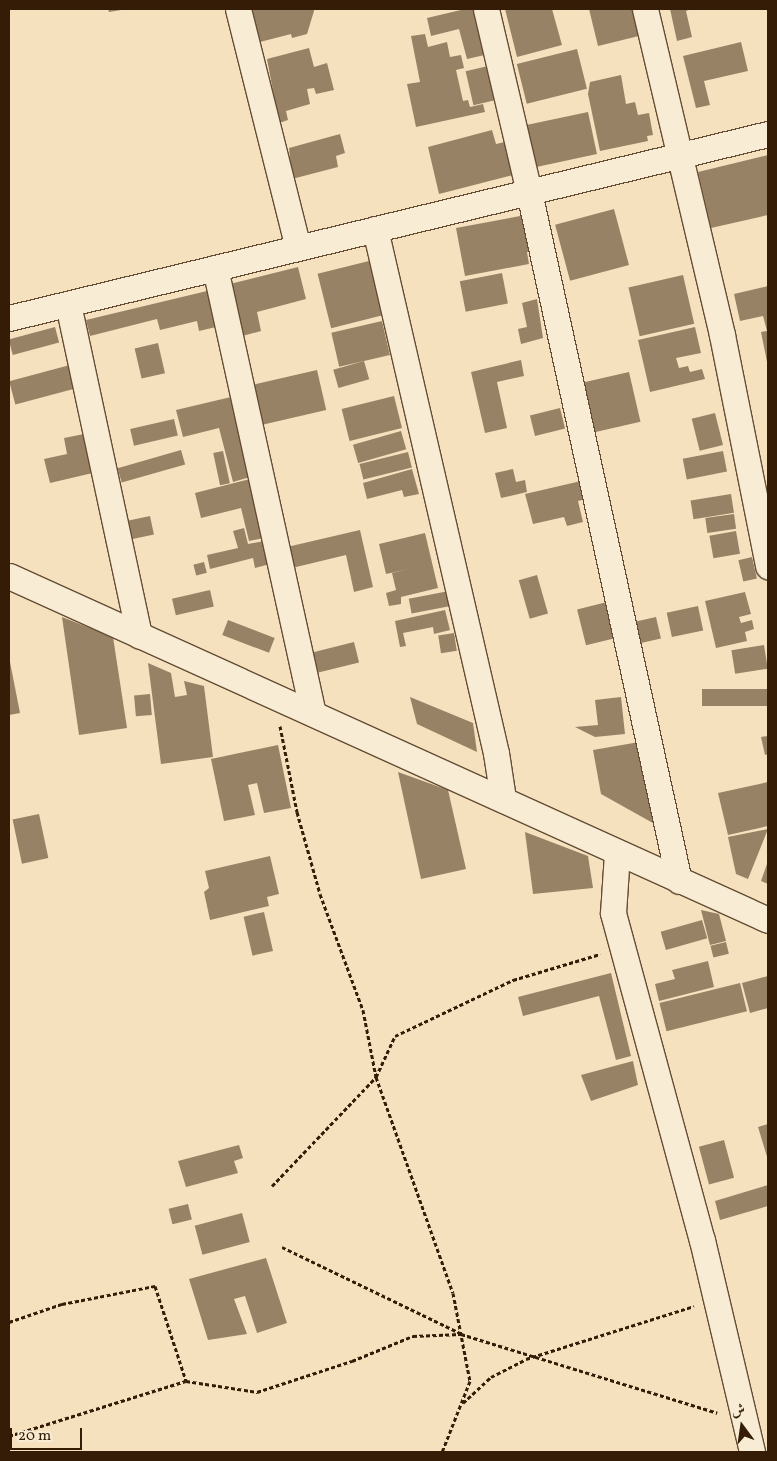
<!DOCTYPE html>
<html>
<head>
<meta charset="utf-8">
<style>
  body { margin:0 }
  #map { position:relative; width:777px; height:1461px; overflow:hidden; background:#f5e1be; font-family:Vollkorn,Amiri,serif }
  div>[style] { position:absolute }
  .building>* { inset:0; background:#988266; transform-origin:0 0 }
  .path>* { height:3px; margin-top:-1.5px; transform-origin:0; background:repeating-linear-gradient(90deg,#341c06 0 4px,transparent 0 6.5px) }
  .roads { filter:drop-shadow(1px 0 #644d34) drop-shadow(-1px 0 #644d34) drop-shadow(0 1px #644d34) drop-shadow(0 -1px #644d34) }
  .minor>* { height:25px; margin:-12.5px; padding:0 12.5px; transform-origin:12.5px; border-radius:12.5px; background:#f8ecd5 }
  span { translate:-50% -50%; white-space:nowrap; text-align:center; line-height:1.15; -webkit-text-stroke:4.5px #f8ecd5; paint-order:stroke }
  .frame { position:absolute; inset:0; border:10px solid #341c06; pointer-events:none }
  .north { position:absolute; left:717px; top:1401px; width:50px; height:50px; -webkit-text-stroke:4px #f8ecd5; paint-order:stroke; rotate:346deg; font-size:14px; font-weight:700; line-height:20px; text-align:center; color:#341c06 }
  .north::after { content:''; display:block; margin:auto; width:18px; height:22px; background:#341c06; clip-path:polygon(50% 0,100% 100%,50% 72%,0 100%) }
  .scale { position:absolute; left:10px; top:1428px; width:72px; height:22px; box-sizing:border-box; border:2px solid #341c06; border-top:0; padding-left:6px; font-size:15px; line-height:18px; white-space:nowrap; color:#341c06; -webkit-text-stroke:4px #f8ecd5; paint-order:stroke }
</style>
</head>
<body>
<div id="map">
  <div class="building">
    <div style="clip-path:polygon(108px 9px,121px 9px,121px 10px,109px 12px)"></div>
    <div style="clip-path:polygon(247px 9px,314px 9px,314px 11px,307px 34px,292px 38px,291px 34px,256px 43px)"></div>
    <div style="clip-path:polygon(465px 9px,478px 9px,489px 54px,467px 59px,459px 29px,431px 36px,427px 18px)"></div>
    <div style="clip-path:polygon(505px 9px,552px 9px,562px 45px,517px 57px)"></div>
    <div style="clip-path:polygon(589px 9px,642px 9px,647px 34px,598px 46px)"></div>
    <div style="clip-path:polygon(670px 9px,691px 9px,686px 11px,692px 37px,677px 41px)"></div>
    <div style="clip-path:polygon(425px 34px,428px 47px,447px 42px,450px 57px,461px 55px,464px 68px,456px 70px,463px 101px,468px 100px,470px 107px,483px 104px,485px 112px,416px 127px,407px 84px,420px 82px,411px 36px)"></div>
    <div style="clip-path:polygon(741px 42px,748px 71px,704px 81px,710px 105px,696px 108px,683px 56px)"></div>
    <div style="clip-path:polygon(309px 48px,314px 67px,327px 63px,334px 90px,316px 94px,314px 88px,307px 89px,310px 104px,286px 111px,288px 120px,279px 123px,267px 59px)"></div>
    <div style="left:577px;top:49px;width:41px;height:62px;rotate:76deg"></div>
    <div style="left:488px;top:66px;width:35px;height:23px;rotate:77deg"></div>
    <div style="clip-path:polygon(621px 75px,626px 104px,635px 102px,638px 115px,649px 113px,653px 135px,647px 136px,648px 141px,600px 151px,588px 94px,590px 82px)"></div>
    <div style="left:588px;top:112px;width:43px;height:63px;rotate:78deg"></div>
    <div style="clip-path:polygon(492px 130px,496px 144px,509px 141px,517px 174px,439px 194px,428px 147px)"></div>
    <div style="clip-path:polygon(340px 134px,345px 153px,336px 156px,338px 167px,292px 179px,289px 148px)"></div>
    <div style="clip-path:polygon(768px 155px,768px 215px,711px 228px,698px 172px)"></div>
    <div style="left:614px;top:209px;width:58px;height:61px;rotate:75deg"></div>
    <div style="clip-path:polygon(531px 214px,538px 250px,527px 252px,529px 264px,465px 276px,456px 228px)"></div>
    <div style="left:369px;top:261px;width:56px;height:53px;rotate:76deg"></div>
    <div style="clip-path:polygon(298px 267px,306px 299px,257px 312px,261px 331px,239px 337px,226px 285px)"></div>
    <div style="left:502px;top:273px;width:31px;height:43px;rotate:79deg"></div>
    <div style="left:683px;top:275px;width:50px;height:56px;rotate:77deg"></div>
    <div style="clip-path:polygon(768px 286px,768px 362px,767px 362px,761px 332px,767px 331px,763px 316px,740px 321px,734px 294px)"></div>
    <div style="clip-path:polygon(207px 291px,216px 327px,199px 331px,197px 321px,160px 330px,157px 319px,90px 336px,86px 320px)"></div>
    <div style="clip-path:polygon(537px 299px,543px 338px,521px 344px,518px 329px,527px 327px,522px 303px)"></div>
    <div style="left:382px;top:321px;width:35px;height:52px;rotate:77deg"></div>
    <div style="left:55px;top:327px;width:16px;height:48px;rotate:75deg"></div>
    <div style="clip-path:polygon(695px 327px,701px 353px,676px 358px,679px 368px,688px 366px,690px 372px,702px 369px,705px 379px,650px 392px,638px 340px)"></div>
    <div style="left:158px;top:343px;width:31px;height:24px;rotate:77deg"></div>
    <div style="clip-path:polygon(521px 360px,524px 376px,497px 382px,507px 428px,485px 433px,471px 372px)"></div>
    <div style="left:364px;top:361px;width:19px;height:32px;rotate:74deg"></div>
    <div style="left:70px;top:365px;width:24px;height:63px;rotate:75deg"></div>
    <div style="left:317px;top:370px;width:41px;height:71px;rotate:77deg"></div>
    <div style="left:629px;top:372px;width:51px;height:55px;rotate:77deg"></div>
    <div style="left:394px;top:396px;width:33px;height:54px;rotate:76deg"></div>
    <div style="clip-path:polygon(231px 397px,250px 477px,233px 482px,219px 428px,183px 437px,176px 410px)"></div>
    <div style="left:560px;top:408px;width:21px;height:31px;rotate:76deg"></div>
    <div style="left:715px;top:413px;width:33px;height:24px;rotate:76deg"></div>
    <div style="left:174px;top:419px;width:17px;height:45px;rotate:77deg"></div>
    <div style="left:401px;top:431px;width:19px;height:50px;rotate:74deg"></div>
    <div style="clip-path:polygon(89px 433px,97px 472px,50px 483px,44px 459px,67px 454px,64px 438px)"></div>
    <div style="left:181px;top:450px;width:15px;height:66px;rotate:74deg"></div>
    <div style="left:223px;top:451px;width:33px;height:10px;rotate:78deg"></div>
    <div style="left:723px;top:451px;width:21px;height:41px;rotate:79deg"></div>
    <div style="left:408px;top:452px;width:16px;height:50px;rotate:76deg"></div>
    <div style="clip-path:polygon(412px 469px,419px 494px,404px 497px,402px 490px,367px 499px,363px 483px)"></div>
    <div style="clip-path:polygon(513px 469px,516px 482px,525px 480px,527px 492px,501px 498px,495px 473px)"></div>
    <div style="clip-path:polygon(250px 479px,264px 538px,249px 541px,241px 508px,201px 518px,195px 493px)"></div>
    <div style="clip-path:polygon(581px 481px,586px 499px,578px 501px,583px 522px,567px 526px,564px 517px,533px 524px,525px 494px)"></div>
    <div style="left:731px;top:494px;width:19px;height:41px;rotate:81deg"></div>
    <div style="left:734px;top:514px;width:15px;height:29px;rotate:82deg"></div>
    <div style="left:150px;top:516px;width:19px;height:23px;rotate:78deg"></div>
    <div style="clip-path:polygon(244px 528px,248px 544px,264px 541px,270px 564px,255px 568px,253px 558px,210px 569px,207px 555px,238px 548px,233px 531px)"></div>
    <div style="clip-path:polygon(360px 530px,373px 587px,354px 592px,346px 555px,292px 568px,287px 547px)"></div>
    <div style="left:736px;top:531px;width:23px;height:27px;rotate:80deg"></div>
    <div style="clip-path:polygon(425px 533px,438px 588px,401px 597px,401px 604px,389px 606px,386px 593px,396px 590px,392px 573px,409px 569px,386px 574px,379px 544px)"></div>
    <div style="left:752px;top:557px;width:22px;height:14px;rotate:77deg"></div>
    <div style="left:204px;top:562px;width:11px;height:11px;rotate:75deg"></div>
    <div style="left:537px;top:575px;width:40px;height:19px;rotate:74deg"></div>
    <div style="left:210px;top:590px;width:17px;height:39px;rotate:77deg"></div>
    <div style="left:449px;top:591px;width:15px;height:41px;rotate:79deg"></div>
    <div style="clip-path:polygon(745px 592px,751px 614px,739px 617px,741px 623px,752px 620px,754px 629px,745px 632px,747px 641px,716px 648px,705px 601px)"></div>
    <div style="left:611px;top:601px;width:37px;height:35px;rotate:76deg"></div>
    <div style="left:698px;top:606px;width:25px;height:32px;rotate:78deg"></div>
    <div style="clip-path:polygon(445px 610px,450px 630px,434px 634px,433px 627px,403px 633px,406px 646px,400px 647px,395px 621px)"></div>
    <div style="clip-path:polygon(62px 617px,113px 637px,127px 728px,79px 735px)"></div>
    <div style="left:656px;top:617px;width:22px;height:25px;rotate:77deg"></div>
    <div style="left:228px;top:620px;width:50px;height:16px;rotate:21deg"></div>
    <div style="left:454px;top:633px;width:18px;height:16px;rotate:81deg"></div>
    <div style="left:354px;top:642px;width:21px;height:43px;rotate:76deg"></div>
    <div style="left:764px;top:645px;width:24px;height:33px;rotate:81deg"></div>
    <div style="clip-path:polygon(10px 662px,20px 713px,9px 715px,9px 663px)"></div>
    <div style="clip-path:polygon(148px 663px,171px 673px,175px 697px,187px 695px,184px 681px,204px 686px,213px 757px,161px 764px)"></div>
    <div style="left:768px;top:689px;width:17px;height:66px;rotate:90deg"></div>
    <div style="left:150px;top:694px;width:21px;height:16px;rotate:85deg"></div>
    <div style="clip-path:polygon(410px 697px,473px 723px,477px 752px,417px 724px)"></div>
    <div style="clip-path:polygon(621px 697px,625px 734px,595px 737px,575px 727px,598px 725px,595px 700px)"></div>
    <div style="clip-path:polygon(768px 736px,768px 754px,765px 755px,761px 737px)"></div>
    <div style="clip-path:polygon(645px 741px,660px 827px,601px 794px,593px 750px)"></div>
    <div style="clip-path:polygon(278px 745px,291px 808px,264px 813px,257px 783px,248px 785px,255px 815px,224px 821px,211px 759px)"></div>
    <div style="clip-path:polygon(398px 772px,448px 790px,466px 869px,421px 879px)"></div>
    <div style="clip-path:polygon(768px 782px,768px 826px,728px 835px,718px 793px)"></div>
    <div style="left:39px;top:814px;width:45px;height:27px;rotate:78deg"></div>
    <div style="clip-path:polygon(768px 829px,748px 879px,736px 874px,728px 837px)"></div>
    <div style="clip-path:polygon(525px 832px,588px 856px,593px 888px,533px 894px)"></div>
    <div style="clip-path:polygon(270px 856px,279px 894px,267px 897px,269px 906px,210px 920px,204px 892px,209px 888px,205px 871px)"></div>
    <div style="clip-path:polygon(768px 861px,768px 884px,761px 881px)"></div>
    <div style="clip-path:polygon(701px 910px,719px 914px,726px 941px,710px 945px)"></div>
    <div style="left:264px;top:912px;width:40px;height:21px;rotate:77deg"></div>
    <div style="left:702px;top:920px;width:19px;height:43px;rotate:74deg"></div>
    <div style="left:726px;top:942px;width:12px;height:16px;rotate:76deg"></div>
    <div style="clip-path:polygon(708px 961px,714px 987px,659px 1001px,655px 984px,675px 979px,672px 970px)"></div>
    <div style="clip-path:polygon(611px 973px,631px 1056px,616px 1060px,599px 996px,523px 1016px,518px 997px)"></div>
    <div style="clip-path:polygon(768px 976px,768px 1008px,750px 1013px,742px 983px)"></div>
    <div style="left:740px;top:983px;width:29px;height:83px;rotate:76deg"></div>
    <div style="clip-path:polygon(633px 1061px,638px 1085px,591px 1101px,581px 1075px)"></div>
    <div style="clip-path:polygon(768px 1124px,768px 1160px,758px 1127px)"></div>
    <div style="left:724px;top:1140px;width:39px;height:26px;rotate:75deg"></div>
    <div style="clip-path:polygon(239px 1145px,243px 1158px,234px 1161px,238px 1173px,186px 1187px,178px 1161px)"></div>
    <div style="clip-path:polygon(768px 1185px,768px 1206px,720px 1220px,715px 1201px)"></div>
    <div style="left:188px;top:1204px;width:16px;height:20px;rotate:76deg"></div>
    <div style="left:242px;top:1213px;width:30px;height:49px;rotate:75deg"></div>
    <div style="clip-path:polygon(266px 1258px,287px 1323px,257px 1333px,245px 1296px,234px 1299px,247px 1334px,208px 1340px,189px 1279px)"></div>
  </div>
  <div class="path">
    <div style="left:280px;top:726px;width:88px;rotate:78.8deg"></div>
    <div style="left:297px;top:812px;width:85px;rotate:74.3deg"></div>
    <div style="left:320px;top:894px;width:124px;rotate:69.7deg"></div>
    <div style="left:363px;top:1010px;width:68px;rotate:79deg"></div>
    <div style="left:376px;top:1077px;width:229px;rotate:70.4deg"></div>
    <div style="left:453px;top:1293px;width:90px;rotate:79.1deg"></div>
    <div style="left:470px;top:1381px;width:76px;rotate:111.5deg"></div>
    <div style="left:272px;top:1186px;width:151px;rotate:-46.3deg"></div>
    <div style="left:376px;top:1077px;width:45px;rotate:-65.1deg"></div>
    <div style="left:395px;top:1036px;width:131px;rotate:-25.4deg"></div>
    <div style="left:513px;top:980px;width:91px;rotate:-16.6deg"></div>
    <div style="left:282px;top:1247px;width:198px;rotate:25.8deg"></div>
    <div style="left:9px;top:1322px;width:56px;rotate:-18.8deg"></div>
    <div style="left:62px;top:1304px;width:95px;rotate:-11deg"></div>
    <div style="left:155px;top:1286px;width:100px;rotate:71.9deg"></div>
    <div style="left:186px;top:1381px;width:72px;rotate:8.8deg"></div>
    <div style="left:257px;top:1392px;width:100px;rotate:-18.1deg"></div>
    <div style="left:352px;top:1361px;width:66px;rotate:-22.3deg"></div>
    <div style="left:413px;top:1336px;width:48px;rotate:-2.4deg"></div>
    <div style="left:461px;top:1334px;width:268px;rotate:17.1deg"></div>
    <div style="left:463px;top:1403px;width:38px;rotate:-43deg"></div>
    <div style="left:491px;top:1377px;width:39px;rotate:-27deg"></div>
    <div style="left:526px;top:1359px;width:176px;rotate:-17.5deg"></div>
    <div style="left:9px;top:1436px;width:185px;rotate:-17.3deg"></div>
  </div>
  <div class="roads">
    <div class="minor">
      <div style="left:238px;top:9px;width:246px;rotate:75.9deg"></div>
      <div style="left:486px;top:9px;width:188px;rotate:76.8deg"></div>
      <div style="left:529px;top:192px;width:705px;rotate:77.72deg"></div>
      <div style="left:645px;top:9px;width:335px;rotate:76.7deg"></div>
      <div style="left:722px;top:335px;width:236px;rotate:78.7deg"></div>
      <div style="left:375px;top:229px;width:538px;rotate:77deg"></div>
      <div style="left:496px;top:753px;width:47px;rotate:81.3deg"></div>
      <div style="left:215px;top:268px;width:456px;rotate:77.6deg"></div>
      <div style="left:68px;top:304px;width:339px;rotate:77.9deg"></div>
      <div style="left:9px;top:318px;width:781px;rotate:-13.63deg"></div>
      <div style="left:9px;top:576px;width:833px;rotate:24.38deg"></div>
      <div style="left:617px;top:853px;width:60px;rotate:93.8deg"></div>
      <div style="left:613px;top:913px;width:339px;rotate:74.8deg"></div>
      <div style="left:702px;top:1240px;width:218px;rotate:76.7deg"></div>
    </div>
  </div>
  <div class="frame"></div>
  <div class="north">ش</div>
  <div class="scale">20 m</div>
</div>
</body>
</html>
